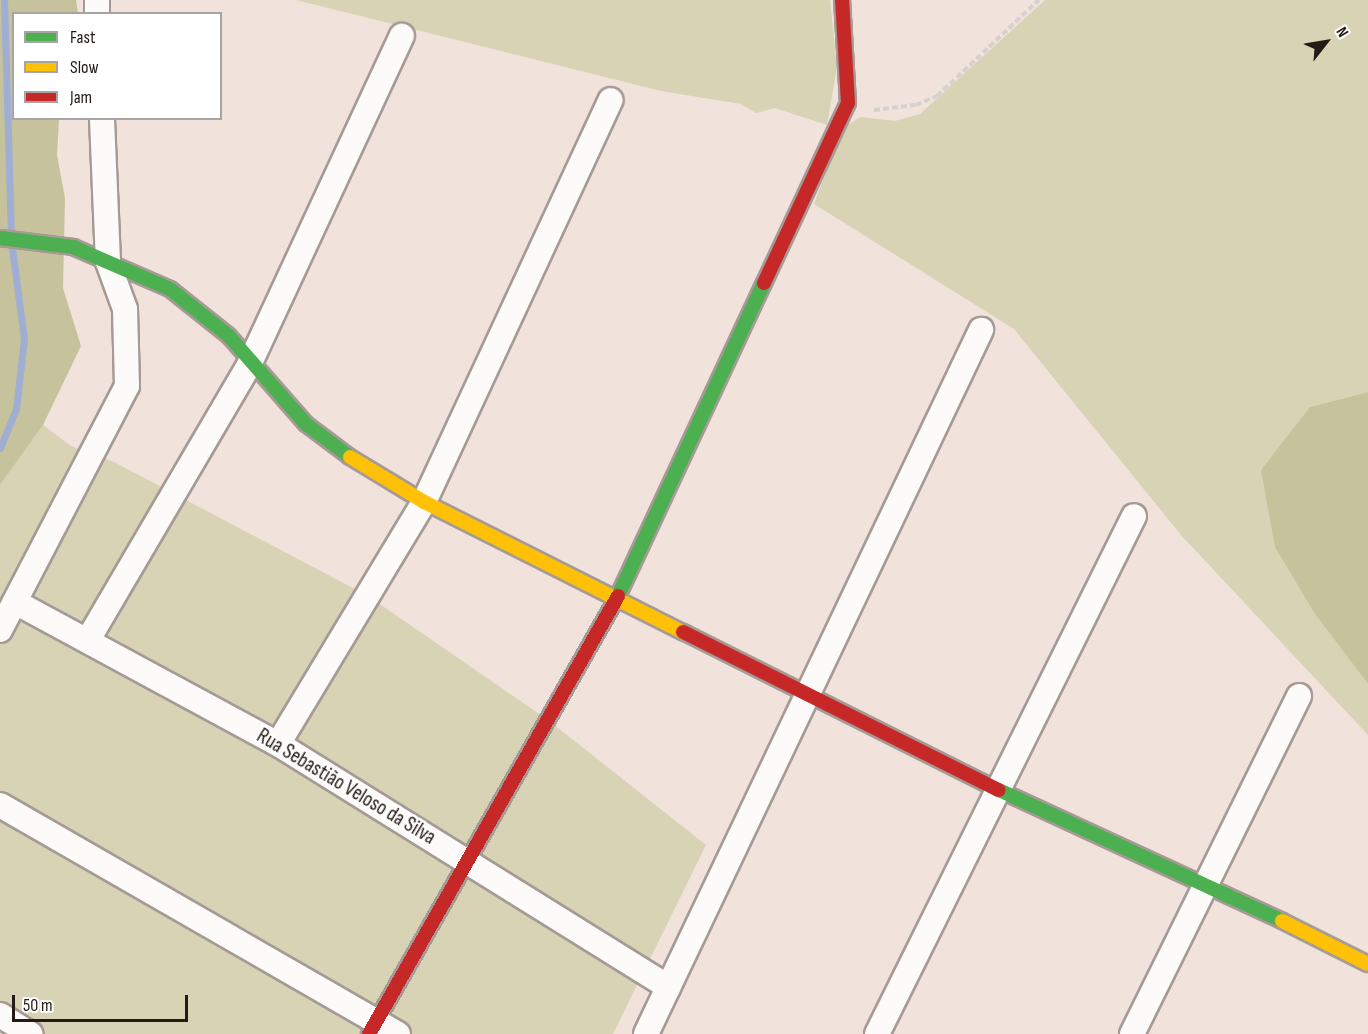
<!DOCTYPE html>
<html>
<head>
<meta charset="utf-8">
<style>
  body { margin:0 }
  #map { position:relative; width:1368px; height:1034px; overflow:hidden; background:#f1e2db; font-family:"Sofia Sans Condensed",sans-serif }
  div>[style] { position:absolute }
  .green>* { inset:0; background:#d7d3b4 }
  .forest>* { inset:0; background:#c6c29b }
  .stream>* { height:7px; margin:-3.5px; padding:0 3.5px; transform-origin:3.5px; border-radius:3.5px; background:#a0aed3 }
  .path>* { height:4px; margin-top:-2px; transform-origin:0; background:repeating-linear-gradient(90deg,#d5d1cf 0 6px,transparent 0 9px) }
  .roads { filter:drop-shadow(2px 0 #a59a95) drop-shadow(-2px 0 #a59a95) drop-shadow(0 2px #a59a95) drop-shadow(0 -2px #a59a95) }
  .street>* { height:24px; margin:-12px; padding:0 12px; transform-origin:12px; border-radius:12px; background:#fdfbfa }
  .fast>* { height:14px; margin:-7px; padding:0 7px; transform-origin:7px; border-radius:7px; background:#4caf50 }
  .slow>* { height:14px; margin:-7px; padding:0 7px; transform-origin:7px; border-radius:7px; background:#ffc107 }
  .jam>* { height:14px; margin:-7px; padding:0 7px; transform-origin:7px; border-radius:7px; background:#c62828 }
  span { translate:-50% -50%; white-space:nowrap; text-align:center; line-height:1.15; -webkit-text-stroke:5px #fff; paint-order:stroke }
  .street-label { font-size:21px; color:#251b16 }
  .legend { position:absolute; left:12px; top:12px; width:210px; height:108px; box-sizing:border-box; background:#fff; border:2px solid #a8a4a2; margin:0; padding:8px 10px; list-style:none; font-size:18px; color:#251b16 }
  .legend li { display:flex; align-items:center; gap:12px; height:30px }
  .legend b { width:30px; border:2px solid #a8a4a2 }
  .north { position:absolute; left:1296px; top:12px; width:60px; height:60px; -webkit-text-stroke:4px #fff; paint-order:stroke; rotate:59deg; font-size:16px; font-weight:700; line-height:24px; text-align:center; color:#251b16 }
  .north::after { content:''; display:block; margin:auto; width:21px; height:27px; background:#251b16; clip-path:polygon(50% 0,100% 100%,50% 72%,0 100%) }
  .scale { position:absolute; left:12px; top:995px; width:176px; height:27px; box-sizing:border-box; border:3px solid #251b16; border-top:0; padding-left:8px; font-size:18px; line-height:21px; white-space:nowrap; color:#251b16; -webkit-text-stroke:4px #fff; paint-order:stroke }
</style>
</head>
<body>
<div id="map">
  <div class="green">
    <div style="clip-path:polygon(296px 0,830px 0,837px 67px,827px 125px,775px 108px,756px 113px,741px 104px,661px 91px)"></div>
    <div style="clip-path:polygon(1045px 0,1368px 0,1368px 392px,1310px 407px,1315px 614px,1368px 684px,1368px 735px,1181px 535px,1014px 329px,814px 204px,842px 129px,860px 117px,895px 121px,920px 114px)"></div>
    <div style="clip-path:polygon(43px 425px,71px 446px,114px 462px,368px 596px,548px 720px,706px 845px,613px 1034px,40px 1034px,0 1010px,0 485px)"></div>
  </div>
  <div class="forest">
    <div style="clip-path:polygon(0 0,76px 0,78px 13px,14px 14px,14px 118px,59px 119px,57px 155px,65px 198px,63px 288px,81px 346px,43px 425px,0 485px)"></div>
    <div style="clip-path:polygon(1368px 392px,1368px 684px,1315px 614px,1275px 547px,1261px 470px,1310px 407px)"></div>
  </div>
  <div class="stream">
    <div style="left:4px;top:0;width:231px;rotate:88.3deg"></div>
    <div style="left:0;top:448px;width:42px;rotate:-67.7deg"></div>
    <div style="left:16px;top:409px;width:70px;rotate:-83.5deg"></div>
    <div style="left:24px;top:339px;width:92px;rotate:-97.5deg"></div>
  </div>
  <div class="path">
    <div style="left:874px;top:110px;width:42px;rotate:-6.8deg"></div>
    <div style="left:916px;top:105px;width:23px;rotate:-23deg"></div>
    <div style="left:937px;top:96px;width:140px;rotate:-43.3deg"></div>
  </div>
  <div class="roads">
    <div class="street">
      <div style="left:97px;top:0;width:14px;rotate:90deg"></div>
      <div style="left:15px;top:602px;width:299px;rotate:28.4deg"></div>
      <div style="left:278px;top:744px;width:460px;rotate:31.9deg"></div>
      <div style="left:0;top:630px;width:275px;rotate:-62.5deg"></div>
      <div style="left:127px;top:386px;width:77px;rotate:-91.5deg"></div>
      <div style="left:125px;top:309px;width:50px;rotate:-109.9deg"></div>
      <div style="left:108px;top:262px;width:144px;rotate:-92.4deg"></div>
      <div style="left:89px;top:638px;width:316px;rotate:-59.6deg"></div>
      <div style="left:249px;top:365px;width:363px;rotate:-65.1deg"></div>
      <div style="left:278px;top:744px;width:283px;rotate:-58.9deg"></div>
      <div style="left:424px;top:502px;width:443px;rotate:-65.1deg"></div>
      <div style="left:0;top:805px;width:459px;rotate:29.9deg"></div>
      <div style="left:0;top:1015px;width:36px;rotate:32deg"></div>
      <div style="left:646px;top:1034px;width:780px;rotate:-64.55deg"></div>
      <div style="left:877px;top:1034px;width:578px;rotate:-63.61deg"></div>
      <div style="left:1132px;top:1034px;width:377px;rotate:-63.7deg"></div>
    </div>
    <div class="fast">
      <div style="left:0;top:238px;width:74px;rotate:7deg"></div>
      <div style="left:73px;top:247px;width:106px;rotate:23.4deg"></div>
      <div style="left:170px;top:289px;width:75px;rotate:38.5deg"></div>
      <div style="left:229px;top:336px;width:117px;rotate:48.8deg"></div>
      <div style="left:306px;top:424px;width:55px;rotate:36.9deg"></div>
      <div style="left:618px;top:596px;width:345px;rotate:-65deg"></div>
      <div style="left:999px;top:790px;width:312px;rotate:24.8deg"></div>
    </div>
    <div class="slow">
      <div style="left:350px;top:457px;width:87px;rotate:31.3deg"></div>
      <div style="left:424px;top:502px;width:290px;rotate:26.7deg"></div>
      <div style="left:1282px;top:921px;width:96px;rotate:26.6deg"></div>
    </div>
    <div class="jam">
      <div style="left:764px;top:283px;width:199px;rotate:-65deg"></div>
      <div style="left:848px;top:103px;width:103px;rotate:-93.3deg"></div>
      <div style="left:683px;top:632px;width:353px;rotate:26.6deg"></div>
      <div style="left:369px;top:1034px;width:504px;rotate:-60.38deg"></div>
    </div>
  </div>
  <div class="street-label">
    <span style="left:346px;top:787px;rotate:31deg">Rua Sebastião Veloso da Silva</span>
  </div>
  <ul class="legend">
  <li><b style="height:8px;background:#4caf50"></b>Fast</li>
  <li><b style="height:8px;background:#ffc107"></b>Slow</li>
  <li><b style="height:8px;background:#c62828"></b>Jam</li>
  </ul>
  <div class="north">N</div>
  <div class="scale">50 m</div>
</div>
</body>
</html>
